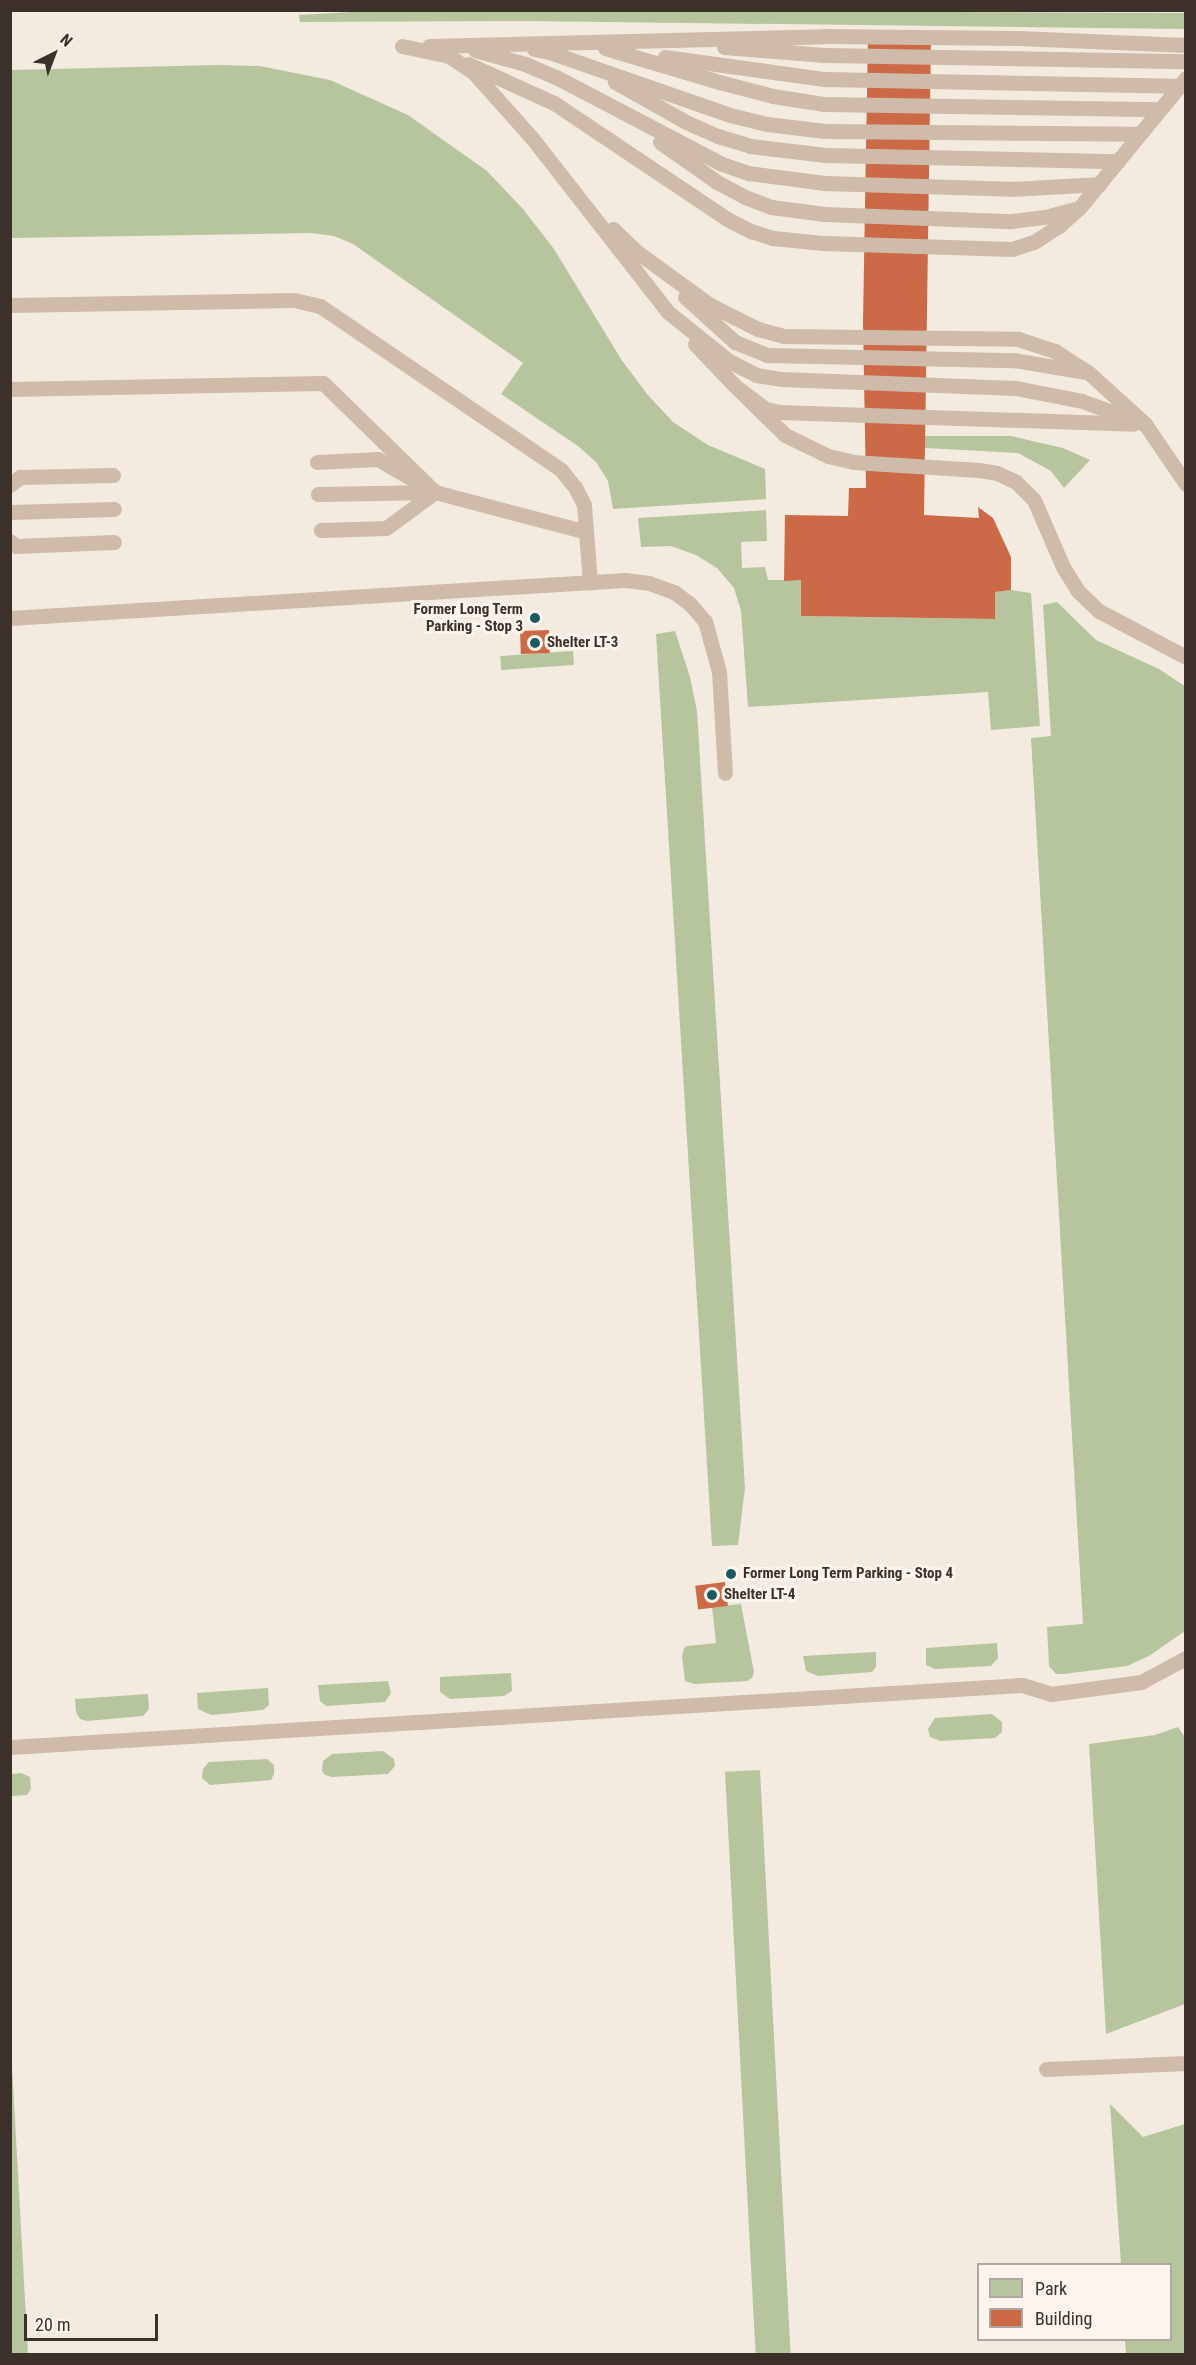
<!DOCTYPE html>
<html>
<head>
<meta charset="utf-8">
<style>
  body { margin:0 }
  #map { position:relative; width:1196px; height:2365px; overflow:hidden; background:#f4ebe0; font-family:"Roboto Condensed",sans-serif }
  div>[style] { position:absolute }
  .green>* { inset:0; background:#b7c59e; transform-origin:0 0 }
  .building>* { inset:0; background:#cc6946; transform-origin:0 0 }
  .lane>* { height:15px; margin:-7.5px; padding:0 7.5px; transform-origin:7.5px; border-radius:7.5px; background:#cebbaa }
  .dots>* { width:16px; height:16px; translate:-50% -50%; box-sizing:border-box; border:3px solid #fbf5ed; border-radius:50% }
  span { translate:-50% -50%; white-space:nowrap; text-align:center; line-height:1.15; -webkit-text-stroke:6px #fbf5ed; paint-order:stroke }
  .poi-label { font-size:15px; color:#3b302a; font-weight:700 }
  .right { translate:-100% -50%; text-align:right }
  .left { translate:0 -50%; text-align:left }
  .frame { position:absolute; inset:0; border:12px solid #3b302a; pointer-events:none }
  .legend { position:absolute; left:977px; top:2263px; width:195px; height:78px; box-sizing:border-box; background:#fbf5ed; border:2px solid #aea69f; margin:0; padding:8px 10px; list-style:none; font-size:18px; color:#3b302a }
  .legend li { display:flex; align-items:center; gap:12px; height:30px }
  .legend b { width:30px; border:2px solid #aea69f }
  .north { position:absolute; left:24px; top:24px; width:60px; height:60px; -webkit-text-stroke:4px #fbf5ed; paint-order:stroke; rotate:42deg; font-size:16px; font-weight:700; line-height:24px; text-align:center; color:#3b302a }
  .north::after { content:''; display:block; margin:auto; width:21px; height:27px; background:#3b302a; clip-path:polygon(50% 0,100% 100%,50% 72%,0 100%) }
  .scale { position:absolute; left:24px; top:2314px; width:134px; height:27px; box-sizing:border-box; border:3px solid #3b302a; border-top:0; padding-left:8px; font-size:18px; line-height:21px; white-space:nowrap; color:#3b302a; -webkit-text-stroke:4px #fbf5ed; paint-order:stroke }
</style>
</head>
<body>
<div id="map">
  <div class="green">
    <div style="clip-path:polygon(385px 10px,1185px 13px,1186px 29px,525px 21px,300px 22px,299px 15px)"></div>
    <div style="clip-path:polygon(218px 65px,260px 66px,330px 80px,408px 115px,487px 171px,523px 209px,554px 249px,621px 359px,647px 394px,673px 422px,708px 445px,765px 469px,766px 499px,613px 509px,608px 481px,596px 462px,578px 446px,501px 394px,523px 363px,353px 244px,334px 236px,311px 233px,11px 238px,11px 70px)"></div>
    <div style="clip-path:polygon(925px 436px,1011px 436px,1063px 448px,1090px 460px,1064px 488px,1051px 471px,1018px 453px,925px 448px)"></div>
    <div style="clip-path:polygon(766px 510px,767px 541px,741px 542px,742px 568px,765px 567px,768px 580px,801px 580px,801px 616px,995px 619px,995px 592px,1011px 590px,1031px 593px,1040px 726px,991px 730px,988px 692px,748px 707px,741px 611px,734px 588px,717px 568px,696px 555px,671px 546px,641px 547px,638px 518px)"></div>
    <div style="clip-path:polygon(1057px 602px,1096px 640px,1159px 669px,1186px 687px,1185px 1631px,1149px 1656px,1127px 1666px,1063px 1674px,1056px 1674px,1049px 1666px,1047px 1627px,1083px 1624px,1031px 738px,1051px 736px,1043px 605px)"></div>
    <div style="clip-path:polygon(675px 631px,690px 677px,697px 711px,745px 1488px,738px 1545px,712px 1546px,656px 634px)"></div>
    <div style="left:573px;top:651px;width:14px;height:73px;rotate:86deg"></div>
    <div style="clip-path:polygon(741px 1604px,754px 1672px,752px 1678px,747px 1681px,694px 1684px,685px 1681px,682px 1656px,684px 1648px,687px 1646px,716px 1643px,712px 1607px)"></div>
    <div style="clip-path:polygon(997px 1643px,998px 1658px,991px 1666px,935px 1669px,926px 1665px,926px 1648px)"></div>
    <div style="clip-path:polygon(876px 1652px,876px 1667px,872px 1672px,818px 1676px,806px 1671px,803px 1656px)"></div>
    <div style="clip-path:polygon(511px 1673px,512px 1691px,504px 1696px,450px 1699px,440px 1692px,440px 1677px)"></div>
    <div style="clip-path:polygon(388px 1681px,391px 1693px,385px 1702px,326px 1706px,320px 1701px,318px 1685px)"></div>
    <div style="clip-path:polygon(268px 1688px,269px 1705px,263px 1710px,211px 1715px,198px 1709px,197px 1693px)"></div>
    <div style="clip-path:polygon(148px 1694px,149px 1709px,143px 1716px,87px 1721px,80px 1719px,76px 1712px,75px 1699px)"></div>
    <div style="clip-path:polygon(992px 1714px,1002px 1722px,1002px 1732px,995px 1738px,940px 1741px,930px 1737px,928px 1729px,935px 1718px)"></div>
    <div style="clip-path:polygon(1178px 1727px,1186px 1739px,1185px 2004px,1106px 2034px,1089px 1744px,1155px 1735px)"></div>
    <div style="clip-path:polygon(383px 1751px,394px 1759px,395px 1766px,388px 1774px,332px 1777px,325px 1775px,322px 1771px,323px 1761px,332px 1754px)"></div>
    <div style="clip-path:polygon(267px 1759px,274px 1765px,274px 1774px,271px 1780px,210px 1785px,202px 1778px,203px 1769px,209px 1762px)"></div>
    <div style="left:760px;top:1770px;width:585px;height:35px;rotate:87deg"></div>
    <div style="clip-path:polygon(21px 1773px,30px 1777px,31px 1789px,27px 1795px,11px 1796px,11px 1774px)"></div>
    <div style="clip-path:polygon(11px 2048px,28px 2354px,11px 2354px)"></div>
    <div style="clip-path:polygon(1110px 2104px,1143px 2137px,1185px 2124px,1185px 2354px,1126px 2354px,1125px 2340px,1170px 2340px,1170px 2264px,1121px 2264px)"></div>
  </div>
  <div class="building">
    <div style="clip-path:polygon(868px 36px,931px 37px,924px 515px,979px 518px,978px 507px,993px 518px,1011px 557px,1011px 590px,995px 592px,995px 619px,801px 616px,801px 580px,784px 581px,785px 515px,848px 516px,849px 488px,866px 488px,863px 321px)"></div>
    <div style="left:549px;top:630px;width:23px;height:29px;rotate:88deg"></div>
    <div style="left:725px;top:1582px;width:24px;height:30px;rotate:83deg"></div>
  </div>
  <div class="lane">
    <div style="left:402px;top:46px;width:48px;rotate:12deg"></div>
    <div style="left:449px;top:56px;width:30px;rotate:34deg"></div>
    <div style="left:474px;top:73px;width:87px;rotate:48.3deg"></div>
    <div style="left:532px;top:138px;width:221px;rotate:52deg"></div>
    <div style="left:668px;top:312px;width:78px;rotate:38.8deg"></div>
    <div style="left:729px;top:361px;width:30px;rotate:27deg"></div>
    <div style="left:756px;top:375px;width:25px;rotate:9deg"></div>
    <div style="left:781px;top:379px;width:235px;rotate:2.2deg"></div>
    <div style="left:1016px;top:388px;width:67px;rotate:11.1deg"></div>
    <div style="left:1082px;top:401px;width:67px;rotate:20.1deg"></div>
    <div style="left:429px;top:46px;width:396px;rotate:-1.4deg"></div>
    <div style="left:825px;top:36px;width:193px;rotate:0.6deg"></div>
    <div style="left:1018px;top:38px;width:168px;rotate:2.4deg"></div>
    <div style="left:724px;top:47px;width:101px;rotate:4.5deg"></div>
    <div style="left:825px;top:55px;width:361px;rotate:1deg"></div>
    <div style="left:605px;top:48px;width:119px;rotate:16.6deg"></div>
    <div style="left:719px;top:82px;width:56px;rotate:14.5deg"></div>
    <div style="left:773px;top:96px;width:52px;rotate:8.9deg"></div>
    <div style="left:824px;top:104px;width:334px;rotate:0.9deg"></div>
    <div style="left:534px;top:49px;width:15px;rotate:11deg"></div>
    <div style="left:549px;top:52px;width:192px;rotate:19.2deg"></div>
    <div style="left:730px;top:115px;width:38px;rotate:14deg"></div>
    <div style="left:767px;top:124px;width:58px;rotate:6.9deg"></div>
    <div style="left:825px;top:131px;width:314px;rotate:0.5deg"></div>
    <div style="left:475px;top:50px;width:52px;rotate:15.6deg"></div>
    <div style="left:525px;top:64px;width:34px;rotate:23deg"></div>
    <div style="left:556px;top:77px;width:187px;rotate:27.7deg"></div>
    <div style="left:722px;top:164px;width:28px;rotate:19deg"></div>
    <div style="left:748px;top:173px;width:77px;rotate:7.5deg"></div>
    <div style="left:824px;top:183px;width:186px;rotate:1.8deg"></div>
    <div style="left:1010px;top:189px;width:90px;rotate:-3.2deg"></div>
    <div style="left:665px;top:57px;width:161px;rotate:7.9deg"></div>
    <div style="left:824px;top:79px;width:352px;rotate:1.1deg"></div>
    <div style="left:468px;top:64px;width:94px;rotate:24.4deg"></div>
    <div style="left:554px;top:103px;width:208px;rotate:33.8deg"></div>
    <div style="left:727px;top:219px;width:27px;rotate:27deg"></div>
    <div style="left:751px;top:231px;width:23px;rotate:18deg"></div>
    <div style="left:773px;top:238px;width:50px;rotate:5.7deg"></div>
    <div style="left:823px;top:243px;width:189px;rotate:1.8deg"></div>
    <div style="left:1012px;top:249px;width:23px;rotate:-18deg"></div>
    <div style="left:1034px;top:242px;width:30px;rotate:-33deg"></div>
    <div style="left:1059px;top:226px;width:28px;rotate:-42deg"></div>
    <div style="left:1080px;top:207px;width:167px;rotate:-50.6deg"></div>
    <div style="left:615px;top:82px;width:81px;rotate:29.4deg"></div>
    <div style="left:686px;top:122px;width:35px;rotate:24deg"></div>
    <div style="left:718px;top:136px;width:34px;rotate:17deg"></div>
    <div style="left:750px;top:146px;width:76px;rotate:6.8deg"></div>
    <div style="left:825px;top:155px;width:293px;rotate:1.2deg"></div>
    <div style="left:660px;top:142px;width:70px;rotate:35.1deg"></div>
    <div style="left:717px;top:182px;width:32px;rotate:28deg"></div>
    <div style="left:745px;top:197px;width:28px;rotate:21deg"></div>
    <div style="left:771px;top:207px;width:54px;rotate:7.4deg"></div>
    <div style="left:825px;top:214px;width:186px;rotate:2.2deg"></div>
    <div style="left:1011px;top:221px;width:38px;rotate:-7deg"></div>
    <div style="left:1049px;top:216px;width:27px;rotate:-15deg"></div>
    <div style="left:613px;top:229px;width:33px;rotate:44deg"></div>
    <div style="left:637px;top:252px;width:90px;rotate:36deg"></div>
    <div style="left:710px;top:305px;width:54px;rotate:26.6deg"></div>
    <div style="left:758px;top:329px;width:27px;rotate:15deg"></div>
    <div style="left:784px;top:336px;width:234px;rotate:0.7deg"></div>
    <div style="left:1018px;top:339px;width:39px;rotate:18deg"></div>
    <div style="left:1055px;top:351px;width:40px;rotate:32.9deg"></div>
    <div style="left:1089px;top:373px;width:76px;rotate:42.3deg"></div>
    <div style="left:1145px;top:424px;width:73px;rotate:55.7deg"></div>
    <div style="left:685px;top:297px;width:67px;rotate:42deg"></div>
    <div style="left:735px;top:342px;width:35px;rotate:22deg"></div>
    <div style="left:767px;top:355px;width:247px;rotate:1.2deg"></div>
    <div style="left:1014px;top:360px;width:71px;rotate:9.7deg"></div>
    <div style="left:10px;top:305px;width:284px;rotate:-1deg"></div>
    <div style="left:294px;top:300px;width:27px;rotate:13deg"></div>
    <div style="left:320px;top:306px;width:292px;rotate:34.2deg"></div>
    <div style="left:561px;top:470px;width:22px;rotate:51deg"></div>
    <div style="left:575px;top:487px;width:20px;rotate:63deg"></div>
    <div style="left:584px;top:505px;width:78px;rotate:85.6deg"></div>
    <div style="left:695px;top:344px;width:58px;rotate:46.4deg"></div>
    <div style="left:735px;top:386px;width:39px;rotate:37deg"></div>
    <div style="left:766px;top:409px;width:13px;rotate:13deg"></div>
    <div style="left:779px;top:412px;width:354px;rotate:1.9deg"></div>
    <div style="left:735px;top:386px;width:70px;rotate:44.4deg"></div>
    <div style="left:785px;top:435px;width:48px;rotate:26deg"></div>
    <div style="left:828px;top:456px;width:26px;rotate:13deg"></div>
    <div style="left:853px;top:462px;width:126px;rotate:3.6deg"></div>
    <div style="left:979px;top:470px;width:18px;rotate:9deg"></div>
    <div style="left:997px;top:473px;width:21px;rotate:25deg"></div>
    <div style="left:1016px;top:482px;width:25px;rotate:45deg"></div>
    <div style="left:1034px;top:500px;width:73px;rotate:66.6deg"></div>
    <div style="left:1063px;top:567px;width:28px;rotate:58deg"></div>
    <div style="left:1078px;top:591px;width:29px;rotate:44deg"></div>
    <div style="left:1099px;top:611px;width:98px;rotate:27.9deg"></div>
    <div style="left:10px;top:389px;width:313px;rotate:-1.1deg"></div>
    <div style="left:323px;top:383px;width:156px;rotate:44.2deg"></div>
    <div style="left:317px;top:462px;width:61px;rotate:-2.8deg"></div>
    <div style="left:378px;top:459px;width:45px;rotate:30.5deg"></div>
    <div style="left:10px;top:485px;width:13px;rotate:-39deg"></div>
    <div style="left:20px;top:477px;width:93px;rotate:-1.2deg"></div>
    <div style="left:318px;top:494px;width:117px;rotate:-1deg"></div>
    <div style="left:435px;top:492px;width:156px;rotate:14.8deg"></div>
    <div style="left:10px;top:512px;width:104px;rotate:-1.7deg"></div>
    <div style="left:321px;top:530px;width:65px;rotate:-1.8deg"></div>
    <div style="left:386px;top:528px;width:61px;rotate:-36.3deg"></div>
    <div style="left:10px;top:541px;width:8px;rotate:40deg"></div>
    <div style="left:16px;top:546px;width:98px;rotate:-2.3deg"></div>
    <div style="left:10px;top:618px;width:616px;rotate:-3.54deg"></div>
    <div style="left:625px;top:580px;width:24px;rotate:7deg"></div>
    <div style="left:649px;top:583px;width:27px;rotate:20deg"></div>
    <div style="left:674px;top:592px;width:20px;rotate:37deg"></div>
    <div style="left:690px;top:604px;width:23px;rotate:49deg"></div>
    <div style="left:705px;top:621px;width:53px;rotate:74.6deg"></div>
    <div style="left:719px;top:672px;width:101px;rotate:86.6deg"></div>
    <div style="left:10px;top:1747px;width:1014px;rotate:-3.51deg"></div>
    <div style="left:1022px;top:1685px;width:30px;rotate:17deg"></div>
    <div style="left:1051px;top:1694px;width:91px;rotate:-7.6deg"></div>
    <div style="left:1141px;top:1682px;width:51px;rotate:-28.1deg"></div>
    <div style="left:1046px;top:2069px;width:140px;rotate:-2.5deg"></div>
  </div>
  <div class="dots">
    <div style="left:535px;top:618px;background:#1c5a60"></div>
    <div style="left:535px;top:643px;background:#1c5a60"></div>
    <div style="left:731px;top:1574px;background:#1c5a60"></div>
    <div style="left:712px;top:1595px;background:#1c5a60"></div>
  </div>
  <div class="poi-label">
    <span class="right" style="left:523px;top:618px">Former Long Term<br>Parking - Stop 3</span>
    <span class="left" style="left:547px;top:643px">Shelter LT-3</span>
    <span class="left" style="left:743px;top:1574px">Former Long Term Parking - Stop 4</span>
    <span class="left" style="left:724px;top:1595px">Shelter LT-4</span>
  </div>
  <div class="frame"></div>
  <ul class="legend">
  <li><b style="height:16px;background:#b7c59e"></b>Park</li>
  <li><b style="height:16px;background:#cc6946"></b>Building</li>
  </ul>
  <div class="north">N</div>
  <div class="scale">20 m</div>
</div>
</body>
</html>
